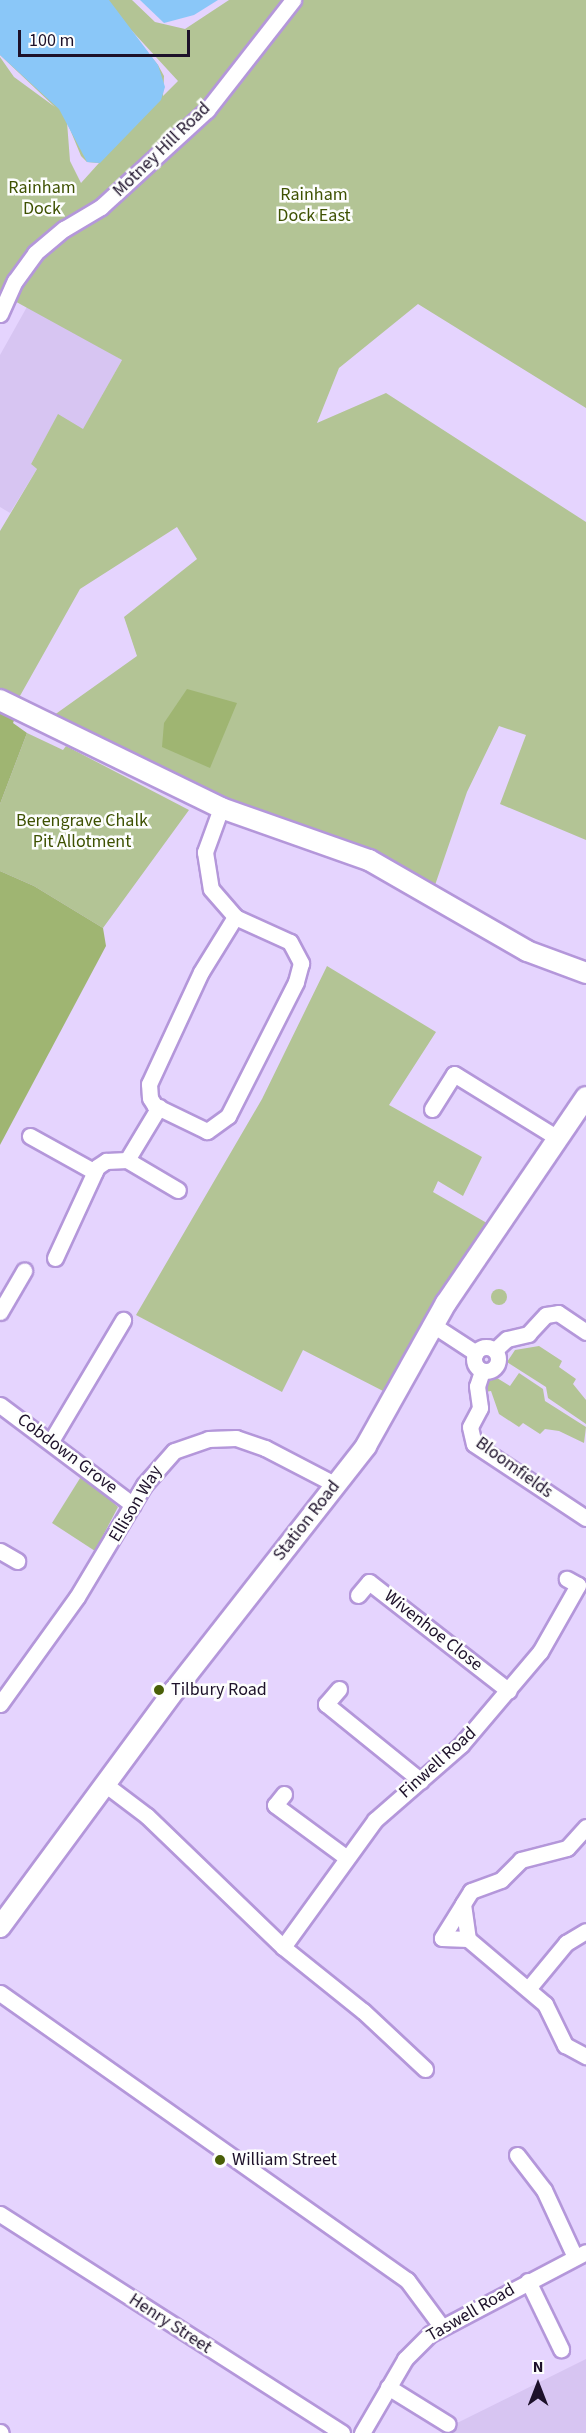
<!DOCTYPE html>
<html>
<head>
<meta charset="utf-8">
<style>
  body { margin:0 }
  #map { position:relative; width:586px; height:2433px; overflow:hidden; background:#e5d4fe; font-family:"Source Sans 3",sans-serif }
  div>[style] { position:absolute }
  .built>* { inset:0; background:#d7c5f2 }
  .green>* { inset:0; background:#b3c495 }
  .round { border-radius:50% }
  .forest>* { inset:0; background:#9fb572 }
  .water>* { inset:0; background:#8ac7f8 }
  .roads { filter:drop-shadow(2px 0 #b497da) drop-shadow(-2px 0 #b497da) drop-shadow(0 2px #b497da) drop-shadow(0 -2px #b497da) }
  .minor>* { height:15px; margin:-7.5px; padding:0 7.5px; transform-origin:7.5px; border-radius:7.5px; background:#fff }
  .minor>.ring { margin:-7.5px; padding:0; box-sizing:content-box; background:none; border:15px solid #fff; border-radius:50% }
  .major>* { height:20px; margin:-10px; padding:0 10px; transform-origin:10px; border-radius:10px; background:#fff }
  .dots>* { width:16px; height:16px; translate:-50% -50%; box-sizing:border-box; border:3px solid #fdfefd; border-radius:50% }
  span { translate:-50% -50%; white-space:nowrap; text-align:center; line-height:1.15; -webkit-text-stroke:5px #fdfefd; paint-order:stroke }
  .street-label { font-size:18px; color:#1d112a }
  .park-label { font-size:18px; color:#3e5102 }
  .poi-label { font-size:18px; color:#1d112a }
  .left { translate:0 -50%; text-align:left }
  .north { position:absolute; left:508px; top:2355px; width:60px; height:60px; -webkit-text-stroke:4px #fdfefd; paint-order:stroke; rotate:0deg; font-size:16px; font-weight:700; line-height:24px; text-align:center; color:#1d112a }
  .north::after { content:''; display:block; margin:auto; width:21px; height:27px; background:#1d112a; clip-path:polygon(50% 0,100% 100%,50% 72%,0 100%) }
  .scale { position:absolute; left:18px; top:30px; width:172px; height:27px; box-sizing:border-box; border:3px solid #1d112a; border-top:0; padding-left:8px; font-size:18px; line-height:21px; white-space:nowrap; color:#1d112a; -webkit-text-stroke:4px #fdfefd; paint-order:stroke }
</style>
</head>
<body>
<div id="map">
  <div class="built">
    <div style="clip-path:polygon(28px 305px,122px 360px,83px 430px,58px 415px,31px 464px,37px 469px,10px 513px,0 507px,0 355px)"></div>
    <div style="clip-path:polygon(586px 2359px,586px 2433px,449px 2433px,451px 2426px)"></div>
  </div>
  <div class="green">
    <div style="clip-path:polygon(evenodd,0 0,132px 0,155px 22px,185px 29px,229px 0,586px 0,586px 408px,418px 304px,339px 368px,317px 423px,386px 393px,586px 522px,586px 840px,500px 804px,526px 735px,499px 726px,467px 792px,434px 888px,382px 855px,235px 801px,50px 718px,137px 656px,124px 617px,197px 559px,177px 527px,80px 589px,16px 703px,0 695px,0 531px,37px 469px,31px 464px,58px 414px,83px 429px,122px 360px,0 293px,0 57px,14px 77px,55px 107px,0 55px,0 0,122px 20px,178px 81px,163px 96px,164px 76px,158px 65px,122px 20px,0 0,67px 122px,81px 156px,87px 162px,99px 163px,81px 183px,70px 161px,67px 122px)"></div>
    <div style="clip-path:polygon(27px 733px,63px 750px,66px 746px,189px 810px,103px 928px,34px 886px,0 871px,0 804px)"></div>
    <div style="clip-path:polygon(327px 966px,436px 1032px,389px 1105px,482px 1157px,463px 1196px,438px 1181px,433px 1192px,492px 1226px,387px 1393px,303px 1350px,282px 1392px,136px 1315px,262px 1099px)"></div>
    <div class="round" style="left:491px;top:1289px;width:16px;height:16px"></div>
    <div style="clip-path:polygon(539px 1346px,562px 1361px,559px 1367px,576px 1379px,573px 1384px,586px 1400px,586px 1424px,548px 1398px,546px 1387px,507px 1362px,515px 1350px)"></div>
    <div style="clip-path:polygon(519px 1373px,543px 1389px,545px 1401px,586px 1427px,584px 1443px,559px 1431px,545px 1429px,540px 1434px,523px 1423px,519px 1427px,499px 1414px,491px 1391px,485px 1392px,485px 1383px,497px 1378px,510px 1386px)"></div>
    <div style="clip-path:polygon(82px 1475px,118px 1507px,95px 1551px,52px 1523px)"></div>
  </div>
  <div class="forest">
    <div style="clip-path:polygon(187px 689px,237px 703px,210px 768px,162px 747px,164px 723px)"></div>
    <div style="clip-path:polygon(0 710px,15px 718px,13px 723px,27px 733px,0 804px)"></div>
    <div style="clip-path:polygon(0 871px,34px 886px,103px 928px,106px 946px,0 1145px)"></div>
  </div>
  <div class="water">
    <div style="clip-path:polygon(0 0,109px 0,158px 65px,165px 87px,161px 100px,100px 163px,87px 162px,59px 109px,0 55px)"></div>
    <div style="clip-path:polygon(140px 0,218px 0,194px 15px,164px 23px)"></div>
  </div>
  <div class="roads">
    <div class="minor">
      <div style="left:0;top:314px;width:36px;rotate:-66deg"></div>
      <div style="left:15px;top:281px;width:34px;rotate:-54deg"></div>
      <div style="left:35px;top:253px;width:38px;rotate:-40deg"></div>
      <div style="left:64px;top:229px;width:43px;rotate:-30.7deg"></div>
      <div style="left:101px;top:207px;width:144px;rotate:-42.5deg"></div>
      <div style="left:207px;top:110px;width:140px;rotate:-52deg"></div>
      <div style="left:221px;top:808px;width:47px;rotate:110deg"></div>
      <div style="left:205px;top:852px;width:37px;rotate:81deg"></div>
      <div style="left:211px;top:889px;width:37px;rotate:49deg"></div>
      <div style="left:235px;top:917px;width:60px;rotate:24.4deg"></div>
      <div style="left:290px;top:942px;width:24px;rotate:62deg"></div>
      <div style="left:301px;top:963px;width:20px;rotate:105deg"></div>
      <div style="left:296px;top:982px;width:150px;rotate:116.9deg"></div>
      <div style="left:228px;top:1116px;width:26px;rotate:144deg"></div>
      <div style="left:207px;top:1131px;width:58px;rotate:-154.3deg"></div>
      <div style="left:155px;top:1106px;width:9px;rotate:-122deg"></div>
      <div style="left:150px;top:1098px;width:14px;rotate:-94deg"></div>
      <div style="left:149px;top:1084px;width:123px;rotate:-65.1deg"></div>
      <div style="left:201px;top:972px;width:65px;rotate:-58.3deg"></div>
      <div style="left:432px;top:1109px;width:41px;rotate:-57.8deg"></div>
      <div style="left:454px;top:1074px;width:120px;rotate:31.7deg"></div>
      <div style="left:30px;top:1136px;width:74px;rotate:29deg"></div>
      <div style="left:127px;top:1160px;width:59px;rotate:30.5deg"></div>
      <div style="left:55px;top:1258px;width:100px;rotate:-65.2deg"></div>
      <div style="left:97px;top:1167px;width:11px;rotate:-34deg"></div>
      <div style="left:106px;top:1161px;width:21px;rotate:-3deg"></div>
      <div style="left:127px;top:1160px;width:62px;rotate:-58.9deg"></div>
      <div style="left:0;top:1312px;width:48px;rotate:-59.7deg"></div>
      <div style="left:433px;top:1325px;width:51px;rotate:33.1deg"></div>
      <div class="ring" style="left:474px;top:1347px;width:9px;height:9px"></div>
      <div style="left:495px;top:1350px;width:16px;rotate:-43deg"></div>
      <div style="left:507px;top:1339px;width:22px;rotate:-13deg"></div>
      <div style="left:528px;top:1334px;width:26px;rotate:-47deg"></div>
      <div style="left:546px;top:1315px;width:12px;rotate:-9deg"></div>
      <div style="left:558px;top:1313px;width:34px;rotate:34deg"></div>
      <div style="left:482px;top:1371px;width:16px;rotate:108deg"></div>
      <div style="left:477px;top:1386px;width:22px;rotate:82deg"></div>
      <div style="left:480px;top:1408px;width:21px;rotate:118deg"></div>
      <div style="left:470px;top:1427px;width:17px;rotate:77deg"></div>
      <div style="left:474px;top:1444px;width:134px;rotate:33.5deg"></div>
      <div style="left:0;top:1405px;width:166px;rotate:36.9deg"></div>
      <div style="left:51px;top:1441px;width:141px;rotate:-59.2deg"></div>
      <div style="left:0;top:1551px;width:20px;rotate:30deg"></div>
      <div style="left:358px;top:1595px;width:17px;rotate:-50deg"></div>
      <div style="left:369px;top:1582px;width:177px;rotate:37.9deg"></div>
      <div style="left:339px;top:1689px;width:20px;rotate:131deg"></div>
      <div style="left:326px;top:1704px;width:122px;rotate:39deg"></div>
      <div style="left:0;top:1704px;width:132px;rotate:-54.3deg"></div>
      <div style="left:77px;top:1597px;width:131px;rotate:-59.1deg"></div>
      <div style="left:144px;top:1485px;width:45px;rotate:-48.6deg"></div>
      <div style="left:174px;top:1451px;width:36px;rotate:-19deg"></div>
      <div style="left:208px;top:1439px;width:28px;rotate:-2deg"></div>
      <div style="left:236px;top:1438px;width:31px;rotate:19deg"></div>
      <div style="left:265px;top:1448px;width:80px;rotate:27.5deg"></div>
      <div style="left:106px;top:1785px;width:51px;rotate:37.1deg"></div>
      <div style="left:147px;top:1816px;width:189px;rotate:43.9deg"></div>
      <div style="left:283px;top:1947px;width:102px;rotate:38.7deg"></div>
      <div style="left:363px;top:2011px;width:85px;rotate:43.1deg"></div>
      <div style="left:284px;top:1794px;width:14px;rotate:129deg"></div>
      <div style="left:275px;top:1805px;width:89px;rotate:36.4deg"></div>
      <div style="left:586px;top:1827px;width:28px;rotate:132deg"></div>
      <div style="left:567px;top:1848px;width:48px;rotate:165.4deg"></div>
      <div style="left:521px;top:1860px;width:28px;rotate:135deg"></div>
      <div style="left:501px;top:1880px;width:32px;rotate:160deg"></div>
      <div style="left:471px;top:1891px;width:15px;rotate:122deg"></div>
      <div style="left:463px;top:1904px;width:35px;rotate:82deg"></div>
      <div style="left:468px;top:1939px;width:101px;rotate:40.2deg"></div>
      <div style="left:545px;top:2004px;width:46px;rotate:64deg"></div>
      <div style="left:565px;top:2045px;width:24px;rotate:28deg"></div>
      <div style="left:463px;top:1904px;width:40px;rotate:122deg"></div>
      <div style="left:442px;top:1938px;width:26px;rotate:2deg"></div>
      <div style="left:283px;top:1947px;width:157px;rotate:-54.1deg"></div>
      <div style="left:375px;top:1820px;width:114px;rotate:-41.1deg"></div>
      <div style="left:461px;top:1745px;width:122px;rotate:-49.7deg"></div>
      <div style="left:540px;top:1652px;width:77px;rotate:-60.4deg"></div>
      <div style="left:578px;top:1585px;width:13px;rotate:-151deg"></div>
      <div style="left:528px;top:1989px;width:60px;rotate:-50.4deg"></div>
      <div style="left:566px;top:1943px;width:23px;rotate:-31deg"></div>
      <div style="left:0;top:1993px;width:498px;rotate:35.2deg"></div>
      <div style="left:407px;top:2280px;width:57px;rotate:53.5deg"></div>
      <div style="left:517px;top:2155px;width:44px;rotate:52.4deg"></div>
      <div style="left:544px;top:2190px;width:74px;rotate:65.2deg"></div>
      <div style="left:0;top:2214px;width:406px;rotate:32.6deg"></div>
      <div style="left:528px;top:2281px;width:76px;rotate:64.1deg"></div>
      <div style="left:388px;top:2387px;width:70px;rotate:31.7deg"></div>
      <div style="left:0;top:2432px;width:1px;rotate:45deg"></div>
      <div style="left:362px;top:2433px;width:86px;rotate:-59.8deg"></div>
      <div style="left:405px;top:2359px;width:35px;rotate:-45deg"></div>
      <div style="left:430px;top:2334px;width:176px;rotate:-27.7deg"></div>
    </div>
    <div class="major">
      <div style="left:0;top:700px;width:246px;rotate:26deg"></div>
      <div style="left:221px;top:808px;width:157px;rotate:19.4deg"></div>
      <div style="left:369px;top:860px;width:182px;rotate:29.9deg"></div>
      <div style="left:527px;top:951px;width:63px;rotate:20.4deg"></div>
      <div style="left:0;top:1927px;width:295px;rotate:-53.6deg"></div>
      <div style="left:175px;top:1690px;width:310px;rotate:-51.9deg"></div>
      <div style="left:366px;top:1446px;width:164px;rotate:-60.8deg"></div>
      <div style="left:446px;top:1303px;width:249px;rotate:-55.8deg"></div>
    </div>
  </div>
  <div class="dots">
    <div style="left:159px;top:1690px;background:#495f07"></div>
    <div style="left:220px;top:2160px;background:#495f07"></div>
  </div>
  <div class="street-label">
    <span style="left:162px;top:150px;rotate:-44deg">Motney Hill Road</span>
    <span style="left:67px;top:1454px;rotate:37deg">Cobdown Grove</span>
    <span style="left:514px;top:1468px;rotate:36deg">Bloomfields</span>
    <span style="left:136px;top:1504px;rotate:-59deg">Ellison Way</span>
    <span style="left:307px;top:1521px;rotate:-52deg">Station Road</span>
    <span style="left:433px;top:1631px;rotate:38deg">Wivenhoe Close</span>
    <span style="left:438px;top:1763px;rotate:-42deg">Finwell Road</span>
    <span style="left:471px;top:2313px;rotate:-30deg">Taswell Road</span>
    <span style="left:170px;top:2324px;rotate:33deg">Henry Street</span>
  </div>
  <div class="park-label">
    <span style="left:42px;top:199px">Rainham<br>Dock</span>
    <span style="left:314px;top:206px">Rainham<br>Dock East</span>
    <span style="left:82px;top:832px">Berengrave Chalk<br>Pit Allotment</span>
  </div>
  <div class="poi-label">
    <span class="left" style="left:171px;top:1690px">Tilbury Road</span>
    <span class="left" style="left:232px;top:2160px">William Street</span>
  </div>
  <div class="north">N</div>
  <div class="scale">100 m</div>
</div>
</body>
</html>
